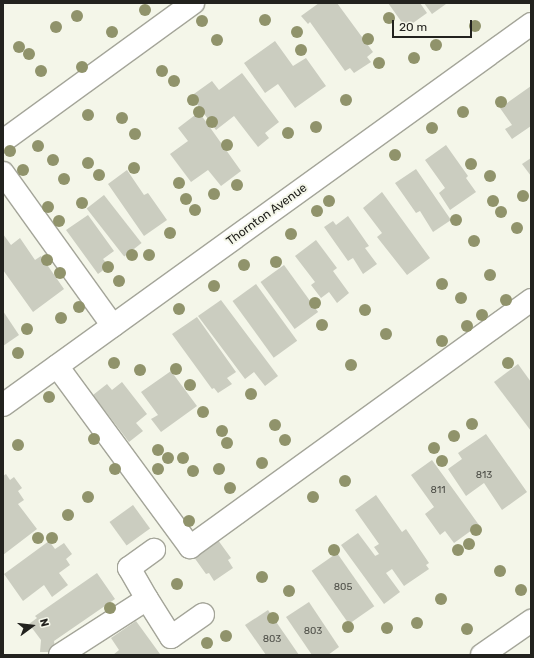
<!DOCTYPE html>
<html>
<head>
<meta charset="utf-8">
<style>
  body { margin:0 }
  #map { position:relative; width:534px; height:658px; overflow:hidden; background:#f4f6e9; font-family:Rubik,sans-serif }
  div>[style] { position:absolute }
  .building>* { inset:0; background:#cbcdc0; transform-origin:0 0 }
  .roads { filter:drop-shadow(1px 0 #a4a599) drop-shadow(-1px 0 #a4a599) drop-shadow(0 1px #a4a599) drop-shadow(0 -1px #a4a599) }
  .minor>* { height:22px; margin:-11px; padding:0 11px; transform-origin:11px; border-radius:11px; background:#fff }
  .trees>* { width:12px; height:12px; margin:-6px; border-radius:50%; background:#90936b }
  span { translate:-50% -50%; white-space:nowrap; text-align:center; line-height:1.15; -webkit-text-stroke:4px #f4f6e9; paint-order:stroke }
  .number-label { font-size:10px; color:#4c4d46 }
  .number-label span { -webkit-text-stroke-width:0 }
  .street-label { font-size:12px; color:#22221e }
  .frame { position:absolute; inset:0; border:4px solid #22221e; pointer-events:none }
  .north { position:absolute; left:12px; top:606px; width:40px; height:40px; -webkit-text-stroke:3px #f4f6e9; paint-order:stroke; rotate:75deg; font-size:11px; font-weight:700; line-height:16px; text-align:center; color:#22221e }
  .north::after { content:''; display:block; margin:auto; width:14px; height:18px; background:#22221e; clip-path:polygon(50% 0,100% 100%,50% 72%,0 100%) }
  .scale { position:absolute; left:392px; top:20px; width:80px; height:18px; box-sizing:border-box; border:2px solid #22221e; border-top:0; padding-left:5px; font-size:12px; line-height:14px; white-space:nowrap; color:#22221e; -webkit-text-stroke:3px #f4f6e9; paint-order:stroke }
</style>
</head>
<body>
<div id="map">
  <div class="building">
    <div style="clip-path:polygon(319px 3px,337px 3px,373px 52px,367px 57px,371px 62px,354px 73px,350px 68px,345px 71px,310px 22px,308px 24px,301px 16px)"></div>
    <div style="clip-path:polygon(388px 3px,420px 3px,427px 13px,406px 28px)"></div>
    <div style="clip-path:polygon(424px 3px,445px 3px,446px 4px,432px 14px)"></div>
    <div style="clip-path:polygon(275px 41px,293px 66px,306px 58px,326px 86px,295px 108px,278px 84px,265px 93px,244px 63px)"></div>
    <div style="clip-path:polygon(242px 73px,279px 122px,265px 133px,269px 138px,258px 147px,234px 116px,216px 130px,191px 96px,212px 81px,219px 90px)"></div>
    <div style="clip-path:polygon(531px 86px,531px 126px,512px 139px,505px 129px,512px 125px,500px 108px)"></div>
    <div style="clip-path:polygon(199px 112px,241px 171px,221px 186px,208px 170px,191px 182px,170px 154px,188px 141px,178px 128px)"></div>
    <div style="clip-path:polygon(446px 145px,468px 176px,466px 178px,476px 192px,450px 210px,439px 193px,445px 188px,425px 160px)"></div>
    <div style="clip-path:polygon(531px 158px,531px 176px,522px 164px)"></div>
    <div style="clip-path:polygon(416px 169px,451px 220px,433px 232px,420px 211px,416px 213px,395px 183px)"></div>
    <div style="clip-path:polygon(127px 170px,144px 195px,148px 193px,167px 220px,144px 236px,108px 184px)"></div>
    <div style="clip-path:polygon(382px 192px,430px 258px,407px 275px,377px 237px,382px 233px,363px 208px)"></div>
    <div style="left:104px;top:195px;width:61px;height:22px;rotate:52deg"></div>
    <div style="clip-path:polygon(88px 215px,114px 251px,103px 259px,109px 266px,98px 274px,66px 230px)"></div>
    <div style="clip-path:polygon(348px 216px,369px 246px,365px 248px,377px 264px,363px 274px,353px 258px,348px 261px,324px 227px,333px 221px,336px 225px)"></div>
    <div style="clip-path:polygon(3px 234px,11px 245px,20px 238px,35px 260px,41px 256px,64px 289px,33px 312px,3px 270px)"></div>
    <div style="clip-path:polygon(316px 240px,337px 268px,333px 271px,349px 293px,337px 303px,329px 292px,321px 298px,311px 285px,315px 282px,295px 256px)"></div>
    <div style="left:284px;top:265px;width:58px;height:29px;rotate:54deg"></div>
    <div style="left:256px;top:284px;width:70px;height:29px;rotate:54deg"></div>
    <div style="clip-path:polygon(221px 300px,278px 376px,265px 386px,254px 372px,245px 379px,198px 316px)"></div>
    <div style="clip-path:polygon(3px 311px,19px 335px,3px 346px)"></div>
    <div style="clip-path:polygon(197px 317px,236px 372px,227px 378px,232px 384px,218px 393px,214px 388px,212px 389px,172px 334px)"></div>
    <div style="clip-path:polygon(518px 364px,531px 382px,531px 431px,494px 382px)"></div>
    <div style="clip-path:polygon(171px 371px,197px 406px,161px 432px,151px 419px,158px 415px,141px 392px)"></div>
    <div style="clip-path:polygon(122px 382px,147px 414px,136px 423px,143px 431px,129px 442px,93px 395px,107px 384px,112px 390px)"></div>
    <div style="clip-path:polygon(486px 434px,527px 492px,502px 510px,484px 483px,466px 496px,448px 469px,462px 459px,458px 453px)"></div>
    <div style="clip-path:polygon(432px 460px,479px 525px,454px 543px,445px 531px,440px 535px,425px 514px,434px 507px,411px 475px)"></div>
    <div style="clip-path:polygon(6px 474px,10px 480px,14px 477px,22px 488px,18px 491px,24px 500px,18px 504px,37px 529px,3px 555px,3px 476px)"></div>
    <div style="clip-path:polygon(376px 495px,402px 532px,406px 529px,429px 563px,426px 565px,429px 569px,404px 586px,392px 569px,386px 573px,400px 592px,384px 604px,341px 545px,358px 533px,382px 565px,375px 556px,379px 554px,374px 547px,379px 544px,355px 510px)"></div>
    <div style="left:133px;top:505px;width:29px;height:29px;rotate:54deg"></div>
    <div style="clip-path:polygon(215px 536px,231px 558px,228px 560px,233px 568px,214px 581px,209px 573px,206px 574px,191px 553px)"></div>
    <div style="clip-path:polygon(49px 541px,55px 549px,64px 543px,72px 554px,66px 559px,70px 565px,59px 573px,68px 585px,52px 597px,44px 585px,23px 601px,4px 574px)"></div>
    <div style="left:337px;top:553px;width:65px;height:31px;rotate:55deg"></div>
    <div style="clip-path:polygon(97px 573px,115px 599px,54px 641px,55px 648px,51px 652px,40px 652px,41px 640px,29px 624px,37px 618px,35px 616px)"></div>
    <div style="clip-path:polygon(309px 602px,339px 647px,328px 655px,312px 655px,286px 617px)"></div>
    <div style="clip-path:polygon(268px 610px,299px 655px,266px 655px,245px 625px)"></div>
    <div style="clip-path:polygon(136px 621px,160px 654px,113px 655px,119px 650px,111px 638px)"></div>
  </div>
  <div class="roads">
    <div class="minor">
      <div style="left:3px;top:141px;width:235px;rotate:-36deg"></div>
      <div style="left:3px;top:173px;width:188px;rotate:54.3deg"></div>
      <div style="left:57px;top:366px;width:225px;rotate:53.7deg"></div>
      <div style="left:190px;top:547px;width:421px;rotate:-35.9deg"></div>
      <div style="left:3px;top:405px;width:651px;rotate:-35.81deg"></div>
      <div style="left:147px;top:599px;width:36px;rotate:-120deg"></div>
      <div style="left:129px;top:568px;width:31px;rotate:-36deg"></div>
      <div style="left:60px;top:655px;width:103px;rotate:-32.8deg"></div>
      <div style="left:147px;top:599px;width:45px;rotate:57.7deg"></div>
      <div style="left:171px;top:637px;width:39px;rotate:-35deg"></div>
      <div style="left:482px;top:655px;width:60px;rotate:-34.8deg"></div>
    </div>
  </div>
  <div class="trees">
    <div style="left:145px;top:10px"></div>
    <div style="left:77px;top:16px"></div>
    <div style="left:389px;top:18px"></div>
    <div style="left:265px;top:20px"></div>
    <div style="left:202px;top:21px"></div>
    <div style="left:475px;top:26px"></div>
    <div style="left:56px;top:27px"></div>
    <div style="left:112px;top:32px"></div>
    <div style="left:297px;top:32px"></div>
    <div style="left:368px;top:39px"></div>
    <div style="left:217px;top:40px"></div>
    <div style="left:436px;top:45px"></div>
    <div style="left:19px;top:47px"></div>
    <div style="left:301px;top:50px"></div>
    <div style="left:29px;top:54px"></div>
    <div style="left:414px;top:58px"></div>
    <div style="left:379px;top:63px"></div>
    <div style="left:82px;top:67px"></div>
    <div style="left:41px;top:71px"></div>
    <div style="left:162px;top:71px"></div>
    <div style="left:174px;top:81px"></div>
    <div style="left:193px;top:100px"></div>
    <div style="left:346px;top:100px"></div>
    <div style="left:501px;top:102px"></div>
    <div style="left:199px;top:112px"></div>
    <div style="left:463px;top:112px"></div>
    <div style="left:88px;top:115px"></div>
    <div style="left:122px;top:118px"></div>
    <div style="left:212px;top:122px"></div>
    <div style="left:316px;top:127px"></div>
    <div style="left:432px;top:128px"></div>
    <div style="left:288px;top:133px"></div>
    <div style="left:135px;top:134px"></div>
    <div style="left:227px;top:145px"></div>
    <div style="left:38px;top:146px"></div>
    <div style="left:10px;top:151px"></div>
    <div style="left:395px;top:155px"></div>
    <div style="left:53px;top:160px"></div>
    <div style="left:88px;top:163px"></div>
    <div style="left:471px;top:164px"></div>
    <div style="left:134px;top:168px"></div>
    <div style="left:23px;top:170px"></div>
    <div style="left:99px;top:175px"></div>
    <div style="left:490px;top:176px"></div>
    <div style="left:64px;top:179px"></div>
    <div style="left:179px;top:183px"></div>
    <div style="left:237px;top:185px"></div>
    <div style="left:214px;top:194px"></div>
    <div style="left:523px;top:196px"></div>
    <div style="left:186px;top:199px"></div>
    <div style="left:329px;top:201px"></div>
    <div style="left:493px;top:201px"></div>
    <div style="left:82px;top:203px"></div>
    <div style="left:48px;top:207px"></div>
    <div style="left:195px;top:210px"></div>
    <div style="left:317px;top:211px"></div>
    <div style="left:501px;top:212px"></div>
    <div style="left:456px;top:220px"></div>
    <div style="left:59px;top:221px"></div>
    <div style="left:517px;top:228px"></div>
    <div style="left:170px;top:233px"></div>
    <div style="left:291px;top:234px"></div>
    <div style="left:474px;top:241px"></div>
    <div style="left:132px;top:255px"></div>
    <div style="left:149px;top:255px"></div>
    <div style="left:47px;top:260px"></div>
    <div style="left:276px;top:262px"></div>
    <div style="left:244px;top:265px"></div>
    <div style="left:108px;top:267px"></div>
    <div style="left:60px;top:273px"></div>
    <div style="left:490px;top:275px"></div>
    <div style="left:119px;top:281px"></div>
    <div style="left:442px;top:284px"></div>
    <div style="left:214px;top:286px"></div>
    <div style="left:461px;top:298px"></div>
    <div style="left:506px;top:300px"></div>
    <div style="left:315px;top:303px"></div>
    <div style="left:79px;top:307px"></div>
    <div style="left:179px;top:309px"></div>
    <div style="left:365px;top:310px"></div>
    <div style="left:482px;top:315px"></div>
    <div style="left:61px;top:318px"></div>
    <div style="left:322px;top:325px"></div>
    <div style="left:467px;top:326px"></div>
    <div style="left:27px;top:329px"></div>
    <div style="left:386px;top:334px"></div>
    <div style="left:442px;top:341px"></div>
    <div style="left:18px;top:353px"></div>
    <div style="left:114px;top:363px"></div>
    <div style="left:508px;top:363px"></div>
    <div style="left:351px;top:365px"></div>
    <div style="left:176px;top:369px"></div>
    <div style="left:140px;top:370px"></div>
    <div style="left:190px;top:385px"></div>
    <div style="left:251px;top:394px"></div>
    <div style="left:49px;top:397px"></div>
    <div style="left:203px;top:412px"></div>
    <div style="left:472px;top:424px"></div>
    <div style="left:275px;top:425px"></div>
    <div style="left:222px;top:431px"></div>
    <div style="left:454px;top:436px"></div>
    <div style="left:94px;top:439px"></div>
    <div style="left:285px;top:440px"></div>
    <div style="left:227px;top:443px"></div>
    <div style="left:18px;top:445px"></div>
    <div style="left:434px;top:448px"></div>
    <div style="left:158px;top:450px"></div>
    <div style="left:168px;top:458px"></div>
    <div style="left:183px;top:458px"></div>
    <div style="left:442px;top:461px"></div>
    <div style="left:262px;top:463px"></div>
    <div style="left:115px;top:469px"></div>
    <div style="left:158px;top:469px"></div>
    <div style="left:219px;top:469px"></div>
    <div style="left:193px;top:471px"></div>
    <div style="left:345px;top:481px"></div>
    <div style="left:230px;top:488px"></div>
    <div style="left:88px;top:497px"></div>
    <div style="left:313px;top:497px"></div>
    <div style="left:68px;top:515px"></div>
    <div style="left:189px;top:521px"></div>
    <div style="left:476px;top:530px"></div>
    <div style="left:38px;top:538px"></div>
    <div style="left:52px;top:538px"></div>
    <div style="left:469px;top:544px"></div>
    <div style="left:334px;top:550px"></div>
    <div style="left:458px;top:550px"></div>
    <div style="left:500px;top:571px"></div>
    <div style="left:262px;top:577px"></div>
    <div style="left:177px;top:584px"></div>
    <div style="left:521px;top:590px"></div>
    <div style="left:289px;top:591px"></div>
    <div style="left:441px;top:599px"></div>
    <div style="left:110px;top:608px"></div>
    <div style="left:273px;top:618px"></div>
    <div style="left:417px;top:623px"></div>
    <div style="left:348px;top:627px"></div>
    <div style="left:387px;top:628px"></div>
    <div style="left:467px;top:629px"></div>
    <div style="left:226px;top:636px"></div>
    <div style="left:207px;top:643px"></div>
  </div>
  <div class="number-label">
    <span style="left:484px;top:476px">813</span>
    <span style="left:438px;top:491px">811</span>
    <span style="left:343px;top:588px">805</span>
    <span style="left:313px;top:632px">803</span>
    <span style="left:272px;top:640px">803</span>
  </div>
  <div class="street-label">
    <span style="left:267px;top:215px;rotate:-36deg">Thornton Avenue</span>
  </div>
  <div class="frame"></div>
  <div class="north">N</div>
  <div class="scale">20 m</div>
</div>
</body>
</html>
